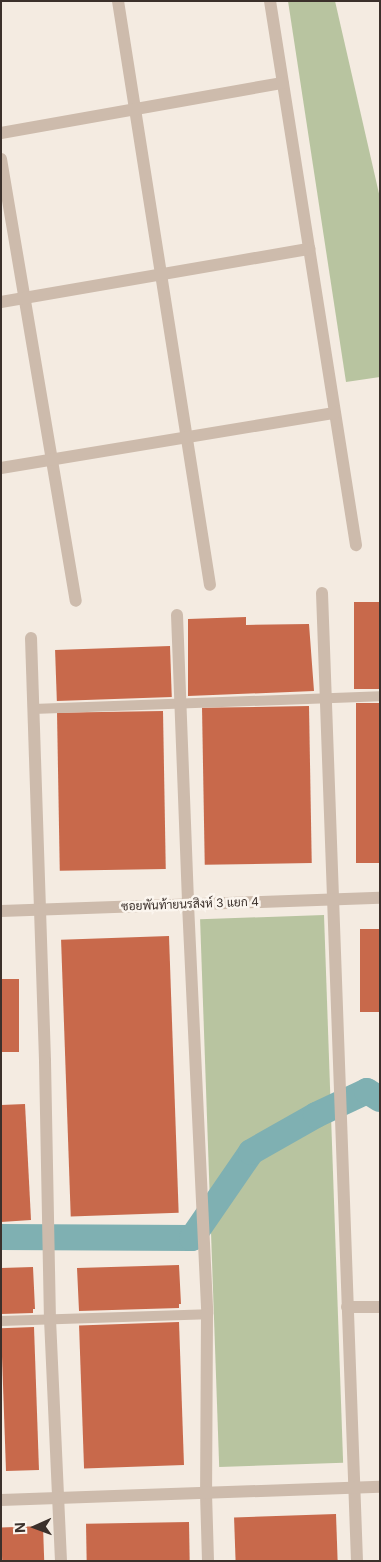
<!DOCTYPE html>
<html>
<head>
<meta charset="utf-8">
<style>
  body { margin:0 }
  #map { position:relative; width:381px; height:1562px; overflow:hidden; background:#f4ebe1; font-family:Inter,Sarabun,sans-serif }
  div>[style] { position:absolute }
  .green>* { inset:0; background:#b8c4a0; transform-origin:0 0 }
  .canal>* { height:26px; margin:-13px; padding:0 13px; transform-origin:13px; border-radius:13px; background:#7fb0b2 }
  .building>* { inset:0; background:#c8694b; transform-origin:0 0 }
  .service>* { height:10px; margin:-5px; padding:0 5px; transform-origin:5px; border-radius:5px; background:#cdbbac }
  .minor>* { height:12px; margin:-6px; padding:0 6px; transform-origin:6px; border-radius:6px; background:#cdbbac }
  span { translate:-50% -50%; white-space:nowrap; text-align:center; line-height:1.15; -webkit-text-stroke:5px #fbf5ee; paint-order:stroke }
  .street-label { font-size:12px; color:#3b302b }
  .frame { position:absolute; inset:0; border:2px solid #3b302b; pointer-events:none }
  .north { position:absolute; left:10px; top:1502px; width:50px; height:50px; -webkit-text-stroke:4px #fbf5ee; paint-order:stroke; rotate:268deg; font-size:14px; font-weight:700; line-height:20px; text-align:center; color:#3b302b }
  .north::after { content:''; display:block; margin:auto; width:18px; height:22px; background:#3b302b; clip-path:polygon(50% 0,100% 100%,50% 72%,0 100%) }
</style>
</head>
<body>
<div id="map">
  <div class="green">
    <div style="clip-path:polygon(288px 1px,335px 1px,380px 198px,380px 377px,346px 382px)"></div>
    <div style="left:324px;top:915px;width:548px;height:124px;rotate:88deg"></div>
  </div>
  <div class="canal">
    <div style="left:1px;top:1237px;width:191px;rotate:0.3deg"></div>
    <div style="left:192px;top:1238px;width:104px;rotate:-55.5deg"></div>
    <div style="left:251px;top:1152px;width:75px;rotate:-29.6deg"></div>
    <div style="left:316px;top:1115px;width:56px;rotate:-25.2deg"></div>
    <div style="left:367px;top:1091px;width:15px;rotate:32deg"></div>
  </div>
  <div class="building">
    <div style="left:380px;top:602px;width:87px;height:26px;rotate:90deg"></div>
    <div style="clip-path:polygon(246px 617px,246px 625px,309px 624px,314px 691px,188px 696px,188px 619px)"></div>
    <div style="left:170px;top:646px;width:51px;height:115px;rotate:88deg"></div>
    <div style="left:380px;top:703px;width:160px;height:24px;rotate:90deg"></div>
    <div style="left:309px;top:706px;width:157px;height:107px;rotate:89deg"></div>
    <div style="left:163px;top:711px;width:158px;height:106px;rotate:89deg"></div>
    <div style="left:380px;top:929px;width:83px;height:20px;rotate:90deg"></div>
    <div style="left:169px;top:936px;width:277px;height:108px;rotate:88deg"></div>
    <div style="left:1px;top:979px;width:18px;height:73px"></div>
    <div style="clip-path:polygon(25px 1104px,31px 1220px,1px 1222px,1px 1105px)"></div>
    <div style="clip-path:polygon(179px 1265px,181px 1304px,179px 1304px,179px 1308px,79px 1311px,77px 1268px)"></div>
    <div style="clip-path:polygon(33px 1267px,35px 1309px,33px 1309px,33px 1313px,1px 1314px,1px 1268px)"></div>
    <div style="left:179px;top:1322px;width:143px;height:100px;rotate:88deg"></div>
    <div style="left:34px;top:1327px;width:143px;height:33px;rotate:88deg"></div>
    <div style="left:336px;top:1514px;width:47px;height:102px;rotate:88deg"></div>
    <div style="left:189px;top:1522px;width:39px;height:103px;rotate:89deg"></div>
    <div style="left:43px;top:1526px;width:35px;height:42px;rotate:88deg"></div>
  </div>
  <div class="service">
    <div style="left:33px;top:709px;width:347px;rotate:-2.1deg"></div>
    <div style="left:1px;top:1321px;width:206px;rotate:-1.9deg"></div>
  </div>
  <div class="minor">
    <div style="left:118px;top:1px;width:591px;rotate:81.05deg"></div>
    <div style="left:270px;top:1px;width:551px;rotate:81.02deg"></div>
    <div style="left:1px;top:133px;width:286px;rotate:-10.1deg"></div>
    <div style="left:1px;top:159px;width:448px;rotate:80.4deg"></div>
    <div style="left:1px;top:302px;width:313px;rotate:-9.8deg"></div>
    <div style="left:1px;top:468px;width:338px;rotate:-9.4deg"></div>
    <div style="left:322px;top:593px;width:969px;rotate:87.93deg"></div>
    <div style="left:177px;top:615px;width:289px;rotate:87.8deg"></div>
    <div style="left:188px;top:904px;width:410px;rotate:87.3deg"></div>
    <div style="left:207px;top:1314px;width:179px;rotate:90.3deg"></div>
    <div style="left:206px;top:1493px;width:68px;rotate:88.3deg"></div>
    <div style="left:31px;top:638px;width:423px;rotate:88.1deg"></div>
    <div style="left:45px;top:1061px;width:258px;rotate:88.9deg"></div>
    <div style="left:50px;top:1319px;width:242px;rotate:87.4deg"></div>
    <div style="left:1px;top:911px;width:379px;rotate:-2deg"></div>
    <div style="left:347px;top:1307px;width:33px"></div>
    <div style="left:1px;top:1500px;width:379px;rotate:-2deg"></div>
  </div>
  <div class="street-label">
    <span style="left:190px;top:904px;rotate:-2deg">ซอยพันท้ายนรสิงห์ 3 แยก 4</span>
  </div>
  <div class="frame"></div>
  <div class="north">N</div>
</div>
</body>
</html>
